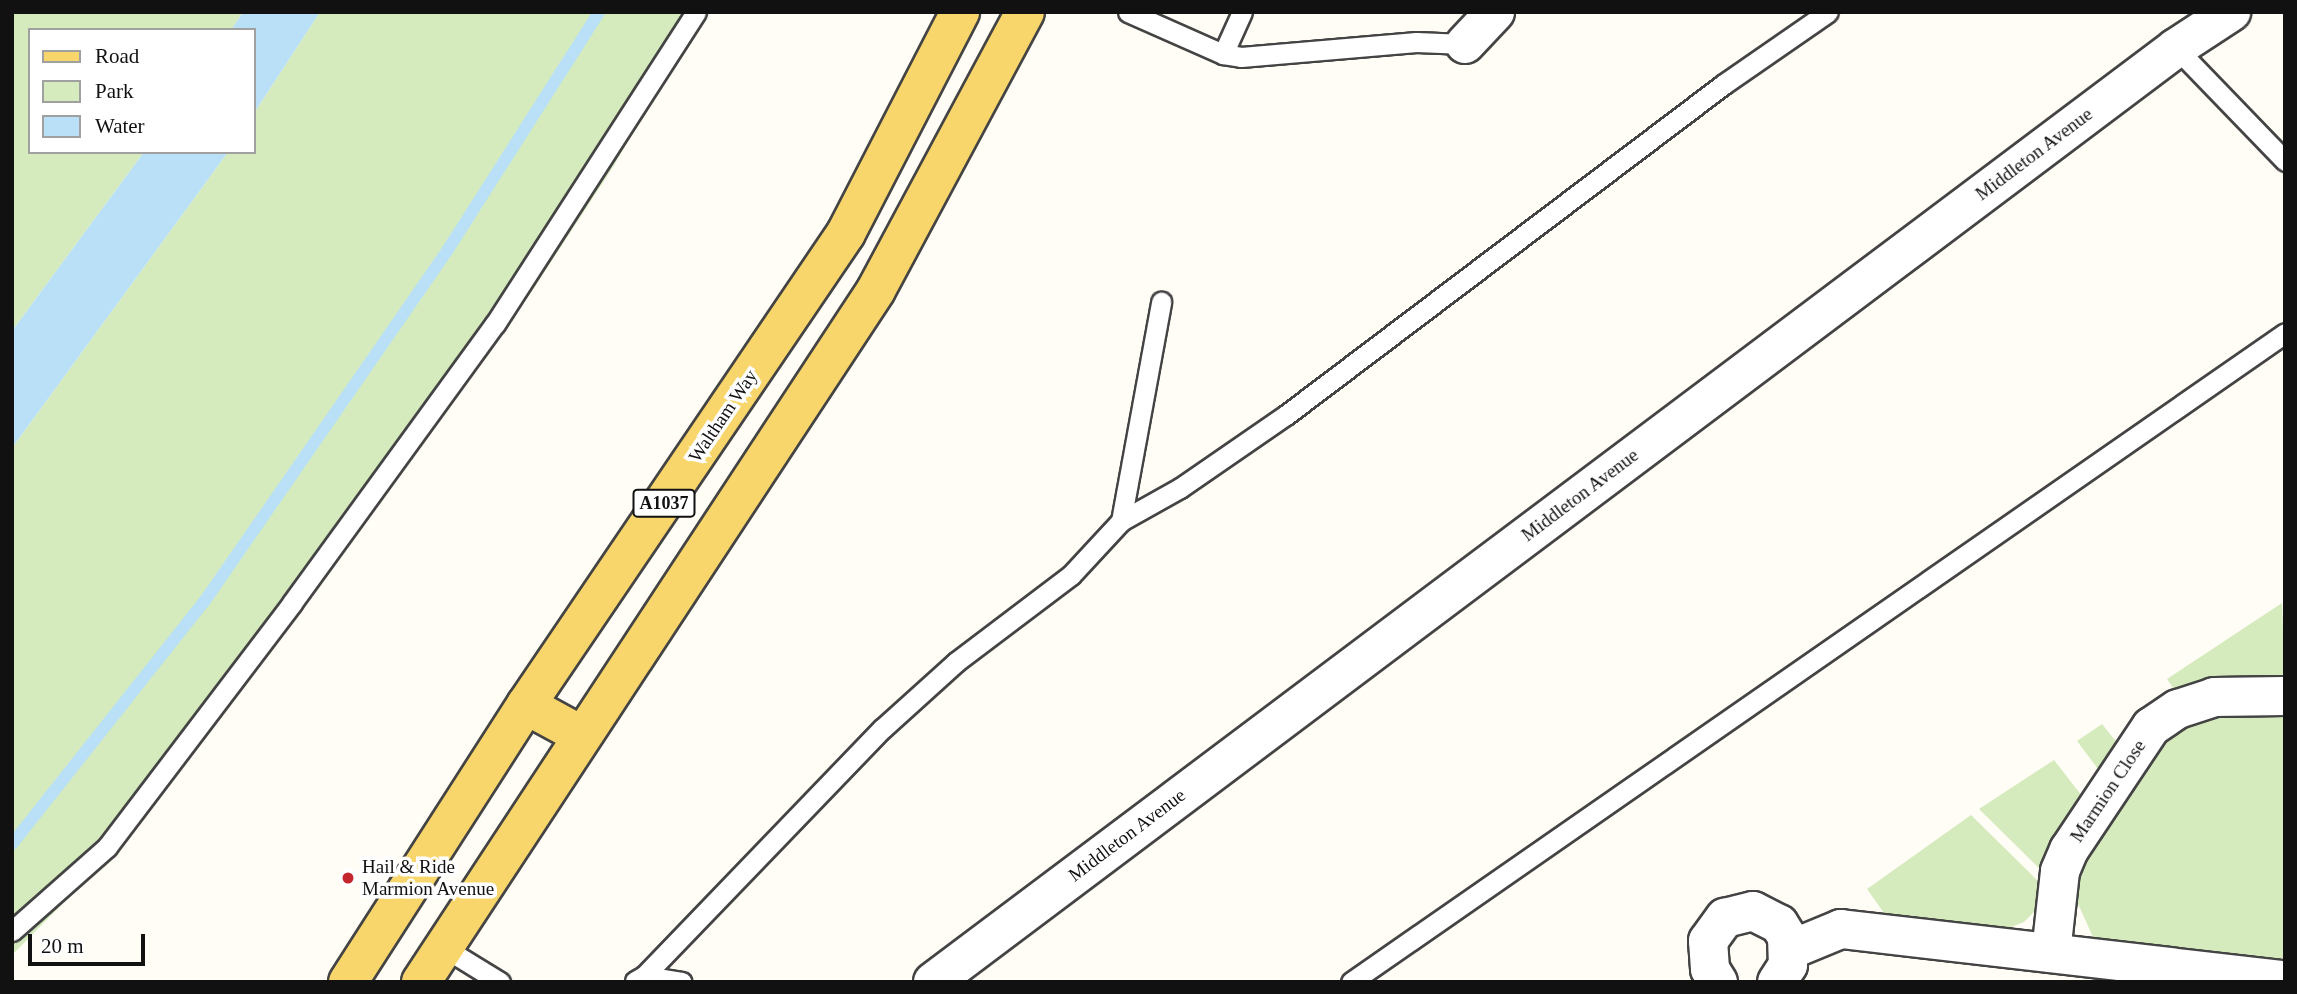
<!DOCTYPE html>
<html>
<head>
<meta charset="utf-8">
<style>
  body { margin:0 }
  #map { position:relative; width:2297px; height:994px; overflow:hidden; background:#fffdf5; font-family:Georgia,serif }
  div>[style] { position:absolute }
  .green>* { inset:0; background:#d5ebbd }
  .water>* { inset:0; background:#b9e0f7 }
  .stream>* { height:12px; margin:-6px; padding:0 6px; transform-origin:6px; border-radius:6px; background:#b9e0f7 }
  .roads { filter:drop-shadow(2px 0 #444) drop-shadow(-2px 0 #444) drop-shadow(0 2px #444) drop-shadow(0 -2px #444) }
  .service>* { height:19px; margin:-9.5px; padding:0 9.5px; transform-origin:9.5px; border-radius:9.5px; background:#fff }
  .minor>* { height:38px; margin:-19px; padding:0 19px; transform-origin:19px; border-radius:19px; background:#fff }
  .primary>* { height:38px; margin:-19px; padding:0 19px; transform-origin:19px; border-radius:19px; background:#f9d66b }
  .dots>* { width:19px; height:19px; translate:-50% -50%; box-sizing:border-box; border:4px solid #fff; border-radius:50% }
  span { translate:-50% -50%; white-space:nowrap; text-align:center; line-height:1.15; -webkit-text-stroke:7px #fff; paint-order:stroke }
  .shield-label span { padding:2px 5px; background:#fff; border:2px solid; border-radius:5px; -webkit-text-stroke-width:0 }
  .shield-label { font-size:18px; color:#111; font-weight:700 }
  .street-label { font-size:19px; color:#111 }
  .poi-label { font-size:19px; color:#111 }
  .left { translate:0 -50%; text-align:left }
  .frame { position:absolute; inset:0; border:14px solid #111; pointer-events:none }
  .legend { position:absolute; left:28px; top:28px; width:228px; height:126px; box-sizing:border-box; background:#fff; border:2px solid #a0a0a0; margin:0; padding:9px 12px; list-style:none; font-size:21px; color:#111 }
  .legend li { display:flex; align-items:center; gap:14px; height:35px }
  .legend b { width:35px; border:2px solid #a0a0a0 }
  .scale { position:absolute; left:28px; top:934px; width:117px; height:32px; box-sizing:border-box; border:4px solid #111; border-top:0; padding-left:9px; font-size:21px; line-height:24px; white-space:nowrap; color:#111; -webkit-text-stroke:5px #fff; paint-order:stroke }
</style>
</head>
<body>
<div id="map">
  <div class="green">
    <div style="clip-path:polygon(12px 12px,243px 12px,231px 30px,30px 30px,30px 152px,144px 152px,12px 331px)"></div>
    <div style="clip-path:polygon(320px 12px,703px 12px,613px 167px,532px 291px,279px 638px,88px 878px,12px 955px,12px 448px,228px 152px,254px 152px,254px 113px)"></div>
    <div style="clip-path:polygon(2282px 603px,2285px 681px,2178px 695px,2167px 679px)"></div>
    <div style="clip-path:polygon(2285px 713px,2285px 966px,2110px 946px,2093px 937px,2075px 897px,2077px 873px,2143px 764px,2172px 732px,2210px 716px)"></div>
    <div style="clip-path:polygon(2102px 724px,2119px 745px,2101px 773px,2077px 741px)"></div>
    <div style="clip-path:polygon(2054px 760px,2082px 796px,2044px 873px,1979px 809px)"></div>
    <div style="clip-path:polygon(1971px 815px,2041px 884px,2035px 911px,2024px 922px,2001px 931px,1889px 920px,1867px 889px)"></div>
  </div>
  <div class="water">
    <div style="clip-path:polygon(243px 12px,320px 12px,254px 113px,254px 30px,231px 30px)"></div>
    <div style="clip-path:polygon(144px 152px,228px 152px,12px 448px,12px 331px)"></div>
  </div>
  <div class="stream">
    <div style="left:12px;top:844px;width:309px;rotate:-51.6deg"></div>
    <div style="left:204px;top:602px;width:427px;rotate:-55.3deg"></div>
    <div style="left:447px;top:251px;width:283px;rotate:-57.5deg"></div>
  </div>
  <div class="roads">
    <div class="service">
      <div style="left:1128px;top:12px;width:104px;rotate:23.9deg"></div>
      <div style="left:1223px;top:54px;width:18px;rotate:9deg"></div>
      <div style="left:1241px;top:57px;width:176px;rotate:-4.9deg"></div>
      <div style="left:1416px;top:42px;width:49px;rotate:2.3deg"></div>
      <div style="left:2176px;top:48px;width:157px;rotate:46deg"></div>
      <div style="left:1223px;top:54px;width:46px;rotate:-65.7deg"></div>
      <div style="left:1121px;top:521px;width:223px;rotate:-79.6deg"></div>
      <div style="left:12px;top:931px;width:127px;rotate:-41.5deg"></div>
      <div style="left:107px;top:847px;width:306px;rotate:-52.8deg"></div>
      <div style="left:292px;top:603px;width:345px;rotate:-54deg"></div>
      <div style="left:495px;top:324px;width:371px;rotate:-57.2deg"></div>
      <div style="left:443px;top:947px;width:67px;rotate:31.6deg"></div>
      <div style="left:644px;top:976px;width:344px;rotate:-46.1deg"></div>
      <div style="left:883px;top:728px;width:98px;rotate:-42.1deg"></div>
      <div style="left:956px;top:662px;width:144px;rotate:-37.1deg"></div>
      <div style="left:1071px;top:575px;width:74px;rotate:-47.2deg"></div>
      <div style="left:1121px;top:521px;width:68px;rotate:-29.2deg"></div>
      <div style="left:1180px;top:488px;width:129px;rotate:-34.6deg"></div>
      <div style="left:1286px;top:415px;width:549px;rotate:-37.08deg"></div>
      <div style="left:1724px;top:84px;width:126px;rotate:-34.7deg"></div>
      <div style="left:635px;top:981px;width:10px;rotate:-29deg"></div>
      <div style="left:644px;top:976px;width:38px;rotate:9deg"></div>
      <div style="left:1351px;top:982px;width:1137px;rotate:-34.79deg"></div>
    </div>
    <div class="minor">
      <div style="left:1465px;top:44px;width:44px;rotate:-46.8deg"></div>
      <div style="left:1790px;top:950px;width:55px;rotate:-22.4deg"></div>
      <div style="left:1841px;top:929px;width:447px;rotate:6.6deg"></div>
      <div style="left:2051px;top:953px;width:82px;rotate:-83.7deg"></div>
      <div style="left:2060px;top:871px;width:23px;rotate:-67deg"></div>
      <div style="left:2069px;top:850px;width:148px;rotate:-56.3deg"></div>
      <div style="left:2151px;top:727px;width:32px;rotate:-34deg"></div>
      <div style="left:2178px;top:709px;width:38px;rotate:-18deg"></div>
      <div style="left:2214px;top:697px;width:71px;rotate:-0.8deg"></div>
      <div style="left:933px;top:982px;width:1555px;rotate:-36.92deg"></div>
      <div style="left:2176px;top:48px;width:66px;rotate:-33.2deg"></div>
      <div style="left:1718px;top:982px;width:15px;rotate:-122deg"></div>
      <div style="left:1710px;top:969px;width:28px;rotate:-94deg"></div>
      <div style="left:1708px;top:941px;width:29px;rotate:-54deg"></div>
      <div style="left:1725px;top:918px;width:29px;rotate:-14deg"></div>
      <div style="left:1753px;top:911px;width:29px;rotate:27deg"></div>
      <div style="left:1779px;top:924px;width:15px;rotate:58deg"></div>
      <div style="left:1787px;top:937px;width:28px;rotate:88deg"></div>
      <div style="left:1788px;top:965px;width:20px;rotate:123deg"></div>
    </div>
    <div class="primary">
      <div style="left:526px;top:705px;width:63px;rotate:28.6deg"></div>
      <div style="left:348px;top:982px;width:329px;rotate:-57.3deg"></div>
      <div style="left:526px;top:705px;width:570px;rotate:-55.86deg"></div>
      <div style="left:846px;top:233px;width:249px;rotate:-62.7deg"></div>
      <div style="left:421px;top:982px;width:828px;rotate:-56.67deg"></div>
      <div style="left:876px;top:290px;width:315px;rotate:-61.8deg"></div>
    </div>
  </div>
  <div class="dots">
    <div style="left:348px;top:878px;background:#c4262e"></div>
  </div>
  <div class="shield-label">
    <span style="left:664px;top:503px">A1037</span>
  </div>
  <div class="street-label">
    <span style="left:2034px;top:154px;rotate:-37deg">Middleton Avenue</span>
    <span style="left:723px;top:416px;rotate:-56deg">Waltham Way</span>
    <span style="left:1580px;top:495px;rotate:-37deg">Middleton Avenue</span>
    <span style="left:2108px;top:791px;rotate:-56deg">Marmion Close</span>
    <span style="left:1127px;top:835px;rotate:-37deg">Middleton Avenue</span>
  </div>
  <div class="poi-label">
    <span class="left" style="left:362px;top:878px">Hail &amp; Ride<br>Marmion Avenue</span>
  </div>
  <div class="frame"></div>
  <ul class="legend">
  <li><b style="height:9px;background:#f9d66b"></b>Road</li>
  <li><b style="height:19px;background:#d5ebbd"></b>Park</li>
  <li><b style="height:19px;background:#b9e0f7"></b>Water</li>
  </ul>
  <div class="scale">20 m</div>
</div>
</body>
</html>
